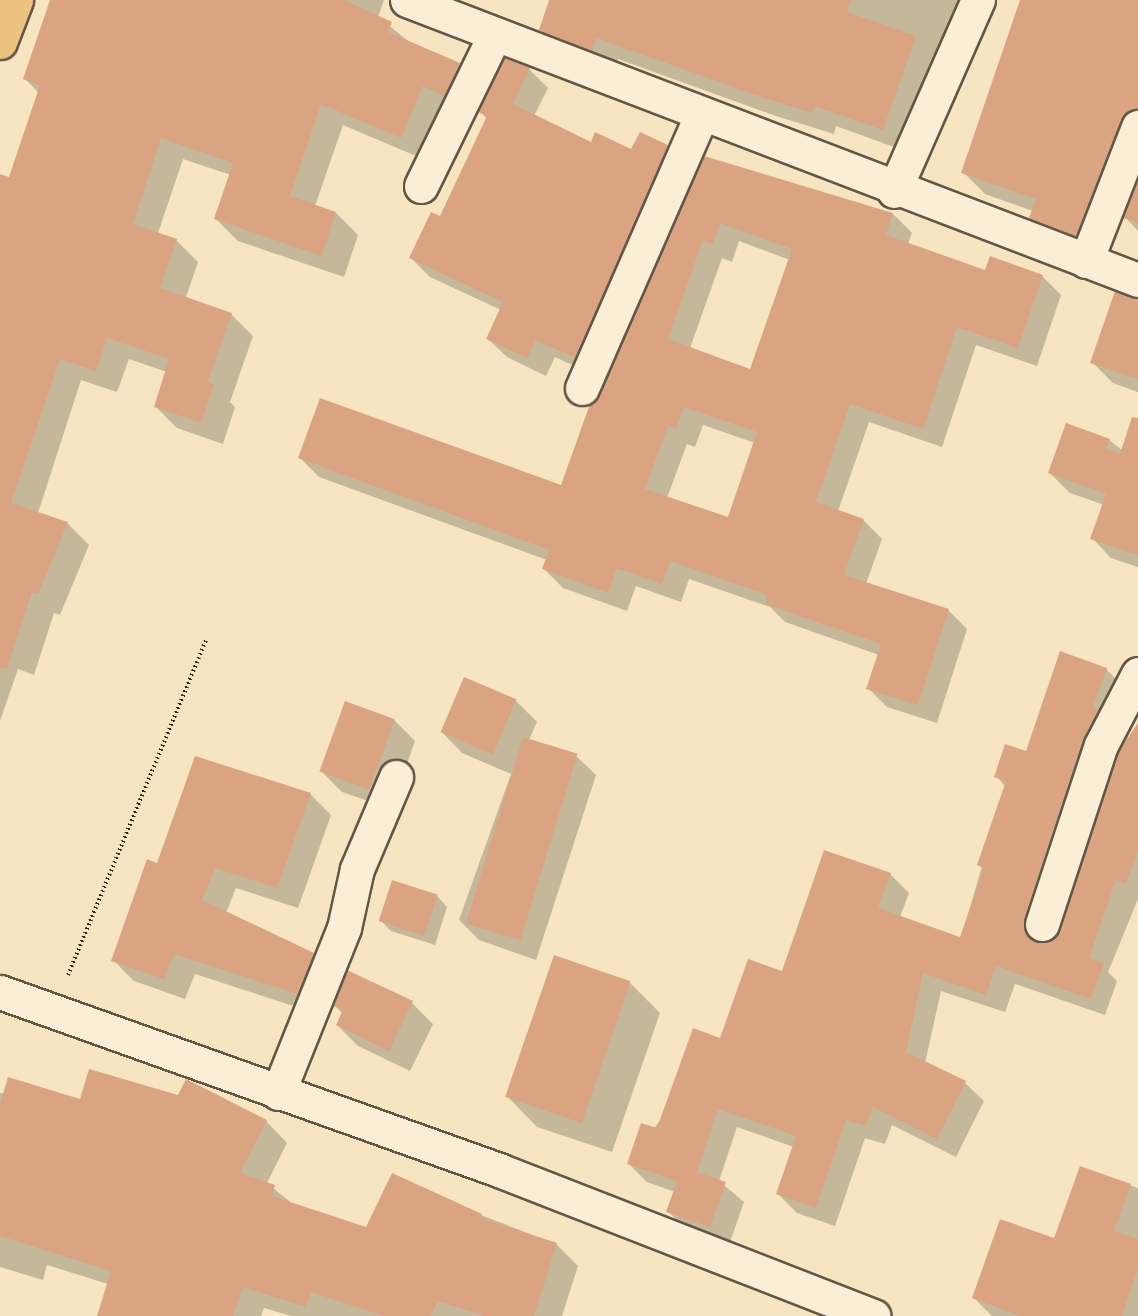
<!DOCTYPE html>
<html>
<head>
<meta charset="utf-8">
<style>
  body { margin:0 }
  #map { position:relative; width:1138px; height:1316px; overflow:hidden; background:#f7e5c1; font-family:"Libre Bodoni",serif }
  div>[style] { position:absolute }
  .shadow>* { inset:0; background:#0003 }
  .building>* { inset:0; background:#daa482; transform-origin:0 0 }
  .path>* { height:4px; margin-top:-2px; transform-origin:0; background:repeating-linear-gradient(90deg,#33271c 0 1.5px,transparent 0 4.5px) }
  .roads { filter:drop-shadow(2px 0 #645645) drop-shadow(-2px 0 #645645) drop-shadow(0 2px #645645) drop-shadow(0 -2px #645645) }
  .minor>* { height:33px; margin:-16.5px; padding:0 16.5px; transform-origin:16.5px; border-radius:16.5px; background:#faeed7 }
  .primary>* { height:33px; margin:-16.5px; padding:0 16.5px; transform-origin:16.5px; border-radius:16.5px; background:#ecc280 }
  span { translate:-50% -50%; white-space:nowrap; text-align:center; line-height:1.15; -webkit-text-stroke:6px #faeed7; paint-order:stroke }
</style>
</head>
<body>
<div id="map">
  <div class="shadow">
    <div style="clip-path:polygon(67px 0,384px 0,378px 17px,412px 44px,459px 64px,481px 86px,423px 159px,343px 125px,315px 206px,336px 213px,358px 235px,344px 277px,238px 241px,216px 219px,231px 175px,183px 159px,158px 233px,176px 240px,198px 262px,186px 297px,231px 314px,253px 336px,230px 402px,235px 407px,223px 444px,177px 428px,156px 407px,167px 372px,129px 359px,117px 392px,81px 380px,38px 513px,67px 523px,89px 545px,60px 615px,54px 613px,34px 675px,18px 669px,0 721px,0 176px,10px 179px,39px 93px,25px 79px)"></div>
    <div style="clip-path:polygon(551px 0,969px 0,967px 6px,957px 2px,905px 151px,836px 126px,834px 134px,776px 116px,618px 59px,614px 72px,562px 52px,541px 30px)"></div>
    <div style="clip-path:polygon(1024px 0,1138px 0,1138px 152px,1098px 257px,1053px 240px,1031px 218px,1033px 211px,985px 194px,963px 172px)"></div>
    <div style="clip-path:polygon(529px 69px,548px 88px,534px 116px,592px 144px,632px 151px,667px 146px,685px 165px,594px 375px,555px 357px,546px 376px,507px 357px,488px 339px,501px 310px,430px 277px,411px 258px,441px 218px,487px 119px,480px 111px)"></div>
    <div style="clip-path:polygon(evenodd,705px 158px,893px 214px,912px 233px,908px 244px,986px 272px,1042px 276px,1061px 295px,1037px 366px,976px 345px,942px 447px,869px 422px,838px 511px,863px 520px,882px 539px,866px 584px,948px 610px,967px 629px,937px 723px,887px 707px,868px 688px,879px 655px,785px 622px,770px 607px,689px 579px,681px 602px,636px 586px,627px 611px,563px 588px,544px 569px,547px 560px,319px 477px,300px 458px,562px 487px,705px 158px,739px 241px,790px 260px,751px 371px,690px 348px,722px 258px,732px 262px,739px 241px,705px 158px,703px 425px,755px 443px,729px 519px,667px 498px,687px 444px,695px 447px,703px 425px)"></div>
    <div style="clip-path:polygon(1138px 183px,1138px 231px,1125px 217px)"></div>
    <div style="clip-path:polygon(1138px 307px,1138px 392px,1113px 383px,1092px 362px)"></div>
    <div style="clip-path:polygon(1109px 440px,1138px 462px,1138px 567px,1111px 558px,1092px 538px,1104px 505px,1070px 493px,1050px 473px)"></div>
    <div style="clip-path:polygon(1106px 669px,1125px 688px,1042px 938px,1056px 939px,1120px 753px,1138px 725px,1138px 899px,1108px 972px,1117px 981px,1105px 1015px,1015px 984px,1005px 1012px,941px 991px,925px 1063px,965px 1083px,984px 1101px,956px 1157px,892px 1125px,885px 1144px,865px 1138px,835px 1226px,797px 1213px,778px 1194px,794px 1147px,737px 1127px,719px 1181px,744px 1202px,729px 1245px,686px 1230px,668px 1211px,675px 1192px,647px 1182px,628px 1163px,721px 1039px,782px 973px,890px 874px,909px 893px,900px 917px,961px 939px,1005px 786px,996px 776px,1027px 753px)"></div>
    <div style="clip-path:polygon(516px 701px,537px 722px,529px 740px,576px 756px,596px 775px,536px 960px,479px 940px,459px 920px,511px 774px,462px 753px,442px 732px)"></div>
    <div style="clip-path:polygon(394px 720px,415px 741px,391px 809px,342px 792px,321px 771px)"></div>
    <div style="clip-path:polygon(310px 794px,331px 815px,298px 908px,236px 888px,226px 913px,313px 955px,334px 976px,318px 1014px,195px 974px,185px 999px,134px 981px,113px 960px,158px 865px)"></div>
    <div style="clip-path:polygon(437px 896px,447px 907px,435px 945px,391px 931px,380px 920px)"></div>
    <div style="clip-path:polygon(348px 972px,412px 1003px,433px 1024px,410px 1071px,358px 1046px,337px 1025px,343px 1014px,335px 1006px)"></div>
    <div style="clip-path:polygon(630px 983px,660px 1013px,612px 1152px,537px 1127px,507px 1096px)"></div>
    <div style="clip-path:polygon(0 1093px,266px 1121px,287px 1143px,267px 1183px,294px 1205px,367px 1229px,481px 1215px,556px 1244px,578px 1266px,562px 1316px,291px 1316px,264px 1308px,261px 1316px,108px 1316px,108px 1284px,47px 1265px,43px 1280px,0 1267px)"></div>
    <div style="clip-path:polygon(1081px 1167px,1138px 1188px,1138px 1316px,992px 1316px,974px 1298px,1055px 1240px)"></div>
  </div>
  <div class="building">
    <div style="clip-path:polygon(50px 0,344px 0,392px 22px,388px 32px,460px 63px,444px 96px,423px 86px,401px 138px,321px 104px,290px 196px,336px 212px,322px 256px,214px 219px,233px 163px,161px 138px,133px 224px,177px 239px,160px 288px,232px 313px,208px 382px,214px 384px,201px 423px,154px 407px,169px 359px,107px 338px,96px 371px,60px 359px,11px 503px,68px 522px,38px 594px,32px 592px,7px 669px,0 668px,0 174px,9px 177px,40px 85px,23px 79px)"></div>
    <div style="clip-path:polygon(549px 0,851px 0,847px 12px,916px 36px,883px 130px,814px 106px,812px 113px,753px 94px,596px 38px,592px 51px,539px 30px)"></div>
    <div style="clip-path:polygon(1020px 0,1138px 0,1138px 109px,1121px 120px,1076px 236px,1029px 218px,1036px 199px,961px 173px)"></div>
    <div style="clip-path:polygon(504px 57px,530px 68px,513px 104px,591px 142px,595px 132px,631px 149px,640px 132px,668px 145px,575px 358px,536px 340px,527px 358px,486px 339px,503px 302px,409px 258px,431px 212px,440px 216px,487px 116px,478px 112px)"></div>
    <div style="clip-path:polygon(evenodd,704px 156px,893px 213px,886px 235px,985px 270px,990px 256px,1043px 275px,1018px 348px,957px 327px,923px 429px,850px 404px,816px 502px,864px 519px,844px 575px,949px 609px,918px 705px,866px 689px,881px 644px,765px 604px,768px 595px,670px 561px,662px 584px,617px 568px,608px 593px,542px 569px,549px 550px,298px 458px,320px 398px,561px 485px,590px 404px,599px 395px,704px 156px,720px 223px,792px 249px,750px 369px,668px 339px,703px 240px,713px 244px,720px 223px,704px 156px,684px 407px,757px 432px,728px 517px,645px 489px,668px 426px,676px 429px,684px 407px)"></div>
    <div style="clip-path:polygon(1138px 179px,1138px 223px,1123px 218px)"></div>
    <div style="clip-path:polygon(1115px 291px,1138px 298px,1138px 379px,1090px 363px)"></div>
    <div style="clip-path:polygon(1132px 417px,1138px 418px,1138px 555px,1090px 539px,1106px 494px,1048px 473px,1066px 423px,1110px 439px,1106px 449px,1120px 454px)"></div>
    <div style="clip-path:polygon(1060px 651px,1107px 668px,1093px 707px,1098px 709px,1083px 739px,1024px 918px,1024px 928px,1036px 942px,1046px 942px,1060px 930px,1118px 752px,1138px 723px,1138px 850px,1126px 884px,1116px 880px,1089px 958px,1104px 963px,1091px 999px,996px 966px,986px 995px,923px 973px,906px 1052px,966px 1081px,937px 1139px,873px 1107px,866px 1126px,846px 1120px,816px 1208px,776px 1194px,796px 1136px,718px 1109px,697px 1172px,726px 1182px,710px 1227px,666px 1212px,677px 1181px,627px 1164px,641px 1123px,657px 1128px,693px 1028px,720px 1038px,748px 959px,782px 971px,824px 850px,891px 873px,878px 908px,960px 937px,984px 868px,977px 865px,1006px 781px,994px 777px,1005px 744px,1026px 751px)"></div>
    <div style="left:464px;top:677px;width:57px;height:60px;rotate:23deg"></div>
    <div style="left:345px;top:701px;width:53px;height:75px;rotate:20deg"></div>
    <div style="left:523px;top:737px;width:57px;height:195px;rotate:17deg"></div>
    <div style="clip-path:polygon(195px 756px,311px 793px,277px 888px,215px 868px,202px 900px,314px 953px,298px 994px,174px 954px,164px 979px,111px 961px,147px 859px,157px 863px)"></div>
    <div style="left:392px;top:880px;width:48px;height:43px;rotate:18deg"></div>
    <div style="left:554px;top:955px;width:81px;height:150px;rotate:19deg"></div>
    <div style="clip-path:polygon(347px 970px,413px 1001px,389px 1051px,336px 1025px,343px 1010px,333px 1006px)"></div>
    <div style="clip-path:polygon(89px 1069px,178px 1095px,186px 1079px,267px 1120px,240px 1173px,275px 1185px,272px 1196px,366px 1227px,392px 1173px,482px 1214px,481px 1218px,557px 1243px,534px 1316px,485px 1316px,438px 1301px,431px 1316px,384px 1316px,311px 1292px,306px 1307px,243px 1287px,233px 1316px,97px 1316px,111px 1271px,0 1236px,0 1104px,8px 1077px,80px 1099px)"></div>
    <div style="clip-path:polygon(1080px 1166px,1131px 1184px,1114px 1231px,1138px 1239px,1138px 1268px,1122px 1316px,1021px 1316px,972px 1298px,1000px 1219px,1054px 1238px)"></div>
  </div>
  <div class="path">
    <div style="left:68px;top:975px;width:362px;rotate:-67.6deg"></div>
  </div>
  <div class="roads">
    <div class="minor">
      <div style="left:407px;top:0;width:783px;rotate:20.96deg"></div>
      <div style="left:421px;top:186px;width:169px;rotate:-64deg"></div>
      <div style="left:894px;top:191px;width:209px;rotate:-66.3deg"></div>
      <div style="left:1086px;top:261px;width:144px;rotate:-68.8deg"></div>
      <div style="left:582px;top:388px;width:298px;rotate:-66.4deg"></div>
      <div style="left:1042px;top:924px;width:188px;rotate:-71.8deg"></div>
      <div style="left:1101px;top:745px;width:80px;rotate:-62.5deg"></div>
      <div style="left:0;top:992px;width:530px;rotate:19.63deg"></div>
      <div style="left:499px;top:1170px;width:402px;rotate:21.3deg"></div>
      <div style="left:278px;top:1093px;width:178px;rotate:-68.2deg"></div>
      <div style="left:344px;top:928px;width:60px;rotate:-77.6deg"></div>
      <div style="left:357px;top:869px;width:100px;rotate:-67deg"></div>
    </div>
    <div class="primary">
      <div style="left:0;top:42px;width:45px;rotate:-69.1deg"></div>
    </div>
  </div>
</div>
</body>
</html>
